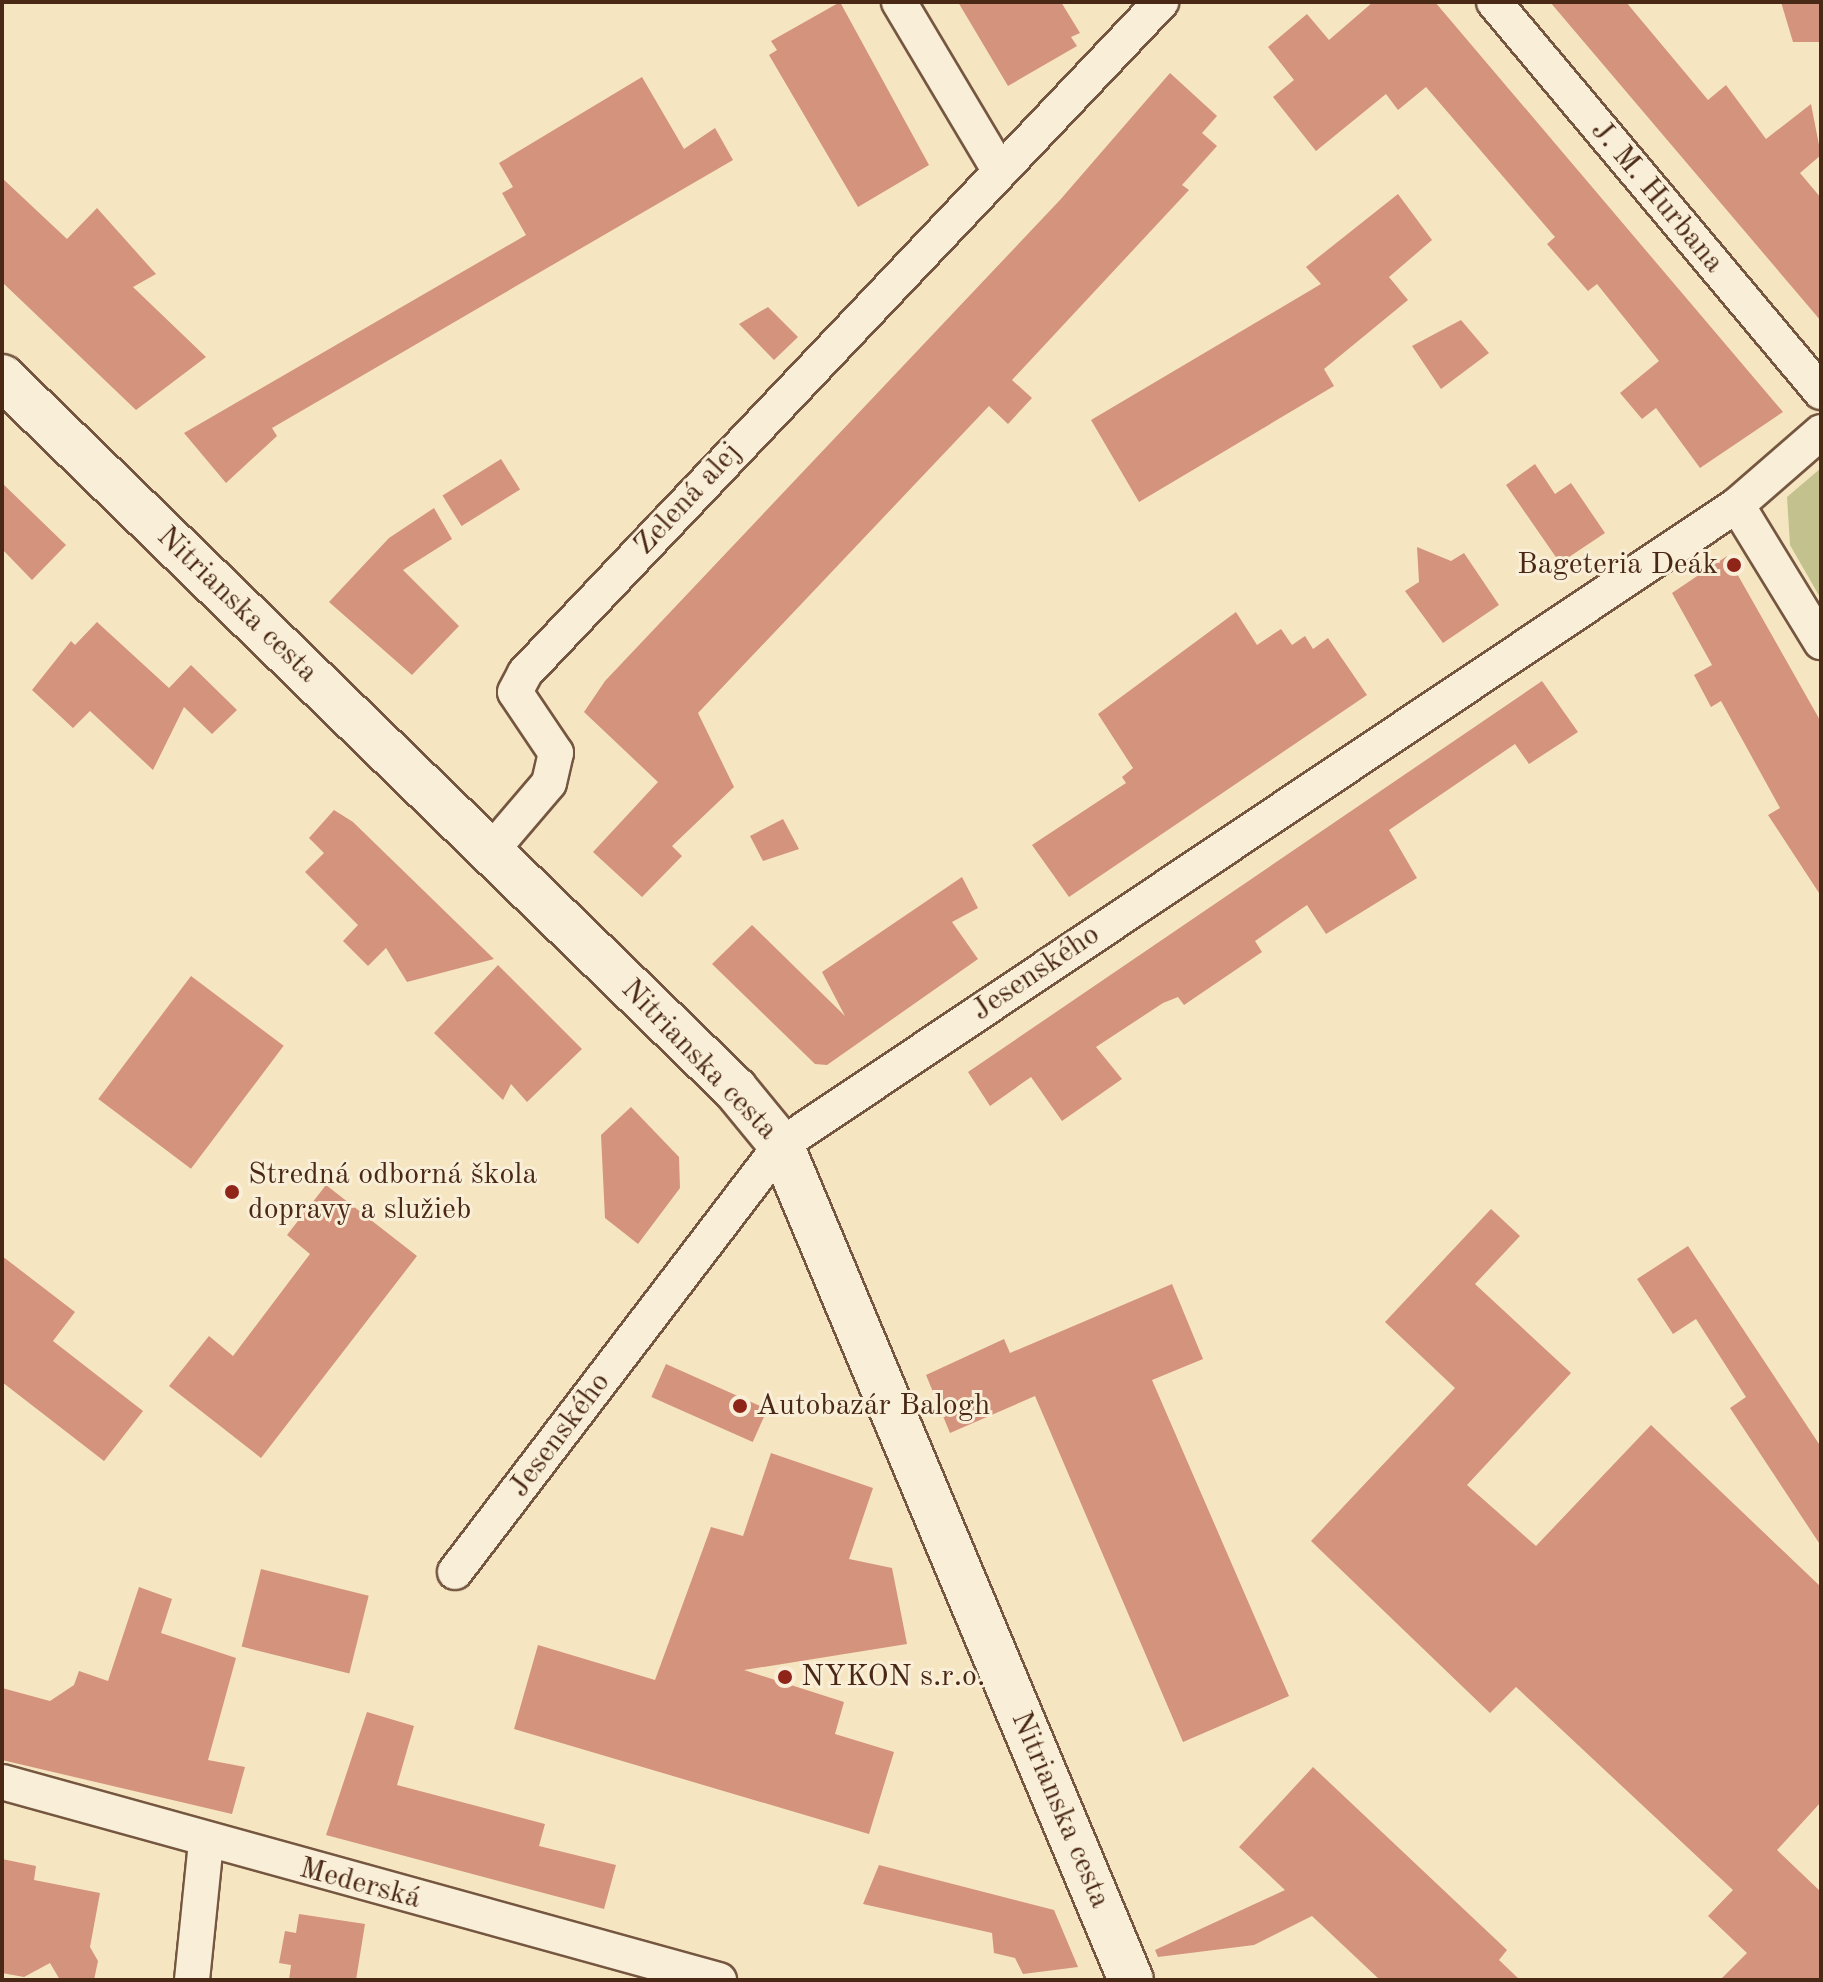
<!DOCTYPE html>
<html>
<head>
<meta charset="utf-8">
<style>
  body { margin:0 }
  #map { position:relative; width:1823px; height:1982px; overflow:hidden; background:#f6e5c1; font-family:"Old Standard TT",serif }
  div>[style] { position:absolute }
  .green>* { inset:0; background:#c3c28e }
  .building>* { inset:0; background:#d4937c; transform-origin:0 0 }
  .roads { filter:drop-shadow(2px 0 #755741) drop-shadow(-2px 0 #755741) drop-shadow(0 2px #755741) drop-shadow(0 -2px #755741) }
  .minor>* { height:34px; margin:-17px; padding:0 17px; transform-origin:17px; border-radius:17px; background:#f9eed7 }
  .secondary>* { height:44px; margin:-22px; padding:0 22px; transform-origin:22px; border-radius:22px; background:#f9eed7 }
  .dots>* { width:22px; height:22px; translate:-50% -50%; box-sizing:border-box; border:4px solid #f9eed7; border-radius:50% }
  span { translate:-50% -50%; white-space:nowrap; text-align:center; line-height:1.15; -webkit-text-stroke:6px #f9eed7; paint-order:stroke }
  .street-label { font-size:30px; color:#4a2816 }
  .poi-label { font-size:30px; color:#4a2816 }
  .right { translate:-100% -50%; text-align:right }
  .left { translate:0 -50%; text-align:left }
  .frame { position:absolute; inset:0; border:4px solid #4a2816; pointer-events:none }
</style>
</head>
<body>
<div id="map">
  <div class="green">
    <div style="clip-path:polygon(1821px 468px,1821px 599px,1790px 545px,1787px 497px)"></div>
  </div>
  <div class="building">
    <div style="clip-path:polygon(840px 2px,929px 165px,858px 207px,769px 55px,777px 50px,771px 41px)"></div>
    <div style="clip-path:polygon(958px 2px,1061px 2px,1080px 33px,1071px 37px,1077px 46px,1008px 86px)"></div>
    <div style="clip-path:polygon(1373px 2px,1435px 2px,1783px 412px,1700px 468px,1656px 408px,1642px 419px,1620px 393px,1659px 361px,1597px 284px,1588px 291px,1547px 244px,1555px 237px,1426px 87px,1398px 110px,1386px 94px,1316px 151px,1273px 97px,1294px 80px,1268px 47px,1307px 14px,1329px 40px)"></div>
    <div style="clip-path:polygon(1550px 2px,1626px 2px,1708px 100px,1726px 85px,1766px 139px,1811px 104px,1821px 155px,1800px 173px,1821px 198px,1821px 321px)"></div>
    <div style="clip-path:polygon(1781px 2px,1821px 2px,1821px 42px,1793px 42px)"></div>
    <div style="clip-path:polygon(1170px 73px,1217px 116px,1202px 133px,1217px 146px,1182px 185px,1189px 190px,1012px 380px,1032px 398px,1008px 424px,989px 406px,698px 713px,734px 787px,672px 846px,682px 856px,642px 897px,593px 852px,658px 782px,584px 712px,605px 681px,1060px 200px)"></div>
    <div style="clip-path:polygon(642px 77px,684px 149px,715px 128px,733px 160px,272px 428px,277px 436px,226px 483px,184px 433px,526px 235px,502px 193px,513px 187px,499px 163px)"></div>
    <div style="clip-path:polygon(2px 178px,67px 239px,97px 208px,156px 274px,133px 287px,206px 357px,136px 410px,2px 282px)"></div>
    <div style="clip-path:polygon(1398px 194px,1432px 240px,1389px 277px,1408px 300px,1324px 369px,1334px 386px,1139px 502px,1091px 420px,1321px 284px,1306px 267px)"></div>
    <div style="clip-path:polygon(768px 307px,798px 337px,774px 360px,739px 324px)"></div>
    <div style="clip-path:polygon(1461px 320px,1489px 353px,1441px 389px,1412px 346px)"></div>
    <div style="left:501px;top:459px;width:36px;height:69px;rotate:58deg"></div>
    <div style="clip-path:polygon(1535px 464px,1555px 494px,1571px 483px,1605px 533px,1560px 563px,1506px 485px)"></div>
    <div style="clip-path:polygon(2px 483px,66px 545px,32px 580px,2px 549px)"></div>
    <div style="clip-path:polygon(434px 508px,452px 539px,403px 570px,459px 626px,412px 675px,329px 602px,389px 538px)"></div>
    <div style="clip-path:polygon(1417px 547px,1451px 561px,1464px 553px,1499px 605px,1443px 643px,1405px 591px,1419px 582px)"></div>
    <div style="clip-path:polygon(1727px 556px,1821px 722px,1821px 896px,1768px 815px,1780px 808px,1721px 701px,1711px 707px,1694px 675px,1712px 665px,1672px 593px)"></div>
    <div style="clip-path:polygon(1236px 612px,1257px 645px,1281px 629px,1292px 645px,1305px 636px,1313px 649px,1328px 638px,1367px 695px,1069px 897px,1032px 845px,1126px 783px,1122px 777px,1133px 768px,1098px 714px)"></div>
    <div style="clip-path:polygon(97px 622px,169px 688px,191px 665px,237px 710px,212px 734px,184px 707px,153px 770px,90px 711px,73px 728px,32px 690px,71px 641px,75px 645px)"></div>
    <div style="clip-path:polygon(1542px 681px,1578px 732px,1529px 764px,1515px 744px,1389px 830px,1417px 878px,1326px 934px,1307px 905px,1255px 941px,1262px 952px,1184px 1005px,1178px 997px,1163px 1003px,1096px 1047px,1122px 1079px,1062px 1121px,1031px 1077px,990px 1106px,968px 1072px)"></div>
    <div style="clip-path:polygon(334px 810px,353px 822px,494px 959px,407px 982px,386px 948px,368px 966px,343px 941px,358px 925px,305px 872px,324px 853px,309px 838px)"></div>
    <div style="clip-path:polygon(783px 819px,799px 849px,763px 861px,750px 836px)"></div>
    <div style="clip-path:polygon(962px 877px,978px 908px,952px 922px,978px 959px,827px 1065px,815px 1064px,712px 964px,752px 925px,845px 1016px,822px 972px)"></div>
    <div style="clip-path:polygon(498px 965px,582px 1049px,527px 1102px,511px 1084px,503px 1100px,434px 1033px)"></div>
    <div style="left:191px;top:976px;width:116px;height:154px;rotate:37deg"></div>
    <div style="clip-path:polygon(631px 1107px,679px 1157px,680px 1188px,638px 1244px,605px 1218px,601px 1135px)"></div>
    <div style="clip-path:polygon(326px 1185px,417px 1256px,261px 1458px,169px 1386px,209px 1336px,233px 1356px,310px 1254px,287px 1235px)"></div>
    <div style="clip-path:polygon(1491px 1209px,1520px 1236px,1475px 1284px,1571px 1373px,1467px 1485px,1536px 1546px,1651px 1425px,1821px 1587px,1821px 1802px,1777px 1850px,1821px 1892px,1821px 1980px,1720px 1980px,1747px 1953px,1708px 1916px,1733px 1890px,1516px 1687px,1490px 1713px,1311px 1541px,1455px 1388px,1385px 1322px)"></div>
    <div style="clip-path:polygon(1688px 1246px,1821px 1447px,1821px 1546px,1730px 1408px,1746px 1397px,1696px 1319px,1673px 1334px,1637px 1279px)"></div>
    <div style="clip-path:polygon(2px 1256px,75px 1312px,53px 1341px,143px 1411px,104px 1461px,2px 1382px)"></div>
    <div style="clip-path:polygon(1172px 1284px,1203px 1359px,1152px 1380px,1289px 1696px,1183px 1742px,1035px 1396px,950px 1433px,926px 1375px,1004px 1339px,1010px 1353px)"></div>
    <div style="left:666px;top:1364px;width:111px;height:36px;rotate:24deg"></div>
    <div style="clip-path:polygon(771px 1453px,873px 1488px,849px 1559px,892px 1568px,907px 1644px,744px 1670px,844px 1702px,835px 1734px,894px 1752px,869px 1834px,514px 1729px,538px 1645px,655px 1680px,711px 1527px,743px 1536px)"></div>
    <div style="left:261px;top:1569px;width:111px;height:80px;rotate:14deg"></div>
    <div style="clip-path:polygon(139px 1587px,172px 1599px,161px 1633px,236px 1658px,208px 1760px,245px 1767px,232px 1814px,2px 1760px,2px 1688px,50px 1701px,74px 1685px,79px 1671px,108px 1681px)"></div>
    <div style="clip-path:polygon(367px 1712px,414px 1726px,397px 1785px,545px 1824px,539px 1846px,616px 1865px,604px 1909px,326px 1835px)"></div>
    <div style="clip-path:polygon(1313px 1767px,1507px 1950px,1499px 1960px,1520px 1980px,1380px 1980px,1312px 1916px,1254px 1945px,1158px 1957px,1155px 1950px,1285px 1890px,1239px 1847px)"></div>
    <div style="clip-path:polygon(2px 1859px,36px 1866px,34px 1880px,100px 1893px,90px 1947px,98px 1961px,94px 1980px,60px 1980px,50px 1963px,24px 1977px,2px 1973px)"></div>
    <div style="clip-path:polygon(879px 1865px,1054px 1910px,1078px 1967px,1023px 1974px,1015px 1958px,994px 1953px,992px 1933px,863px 1904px)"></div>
    <div style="clip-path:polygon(299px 1914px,365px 1924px,356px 1980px,289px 1980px,291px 1965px,279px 1963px,285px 1931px,296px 1933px)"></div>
  </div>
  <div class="roads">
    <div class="minor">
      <div style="left:899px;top:2px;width:196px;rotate:59.2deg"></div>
      <div style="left:1494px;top:2px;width:509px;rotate:50.02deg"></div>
      <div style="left:1821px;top:432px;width:111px;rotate:139deg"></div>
      <div style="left:1737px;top:505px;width:161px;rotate:58.5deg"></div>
      <div style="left:491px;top:851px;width:89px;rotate:-49.5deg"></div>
      <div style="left:549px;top:783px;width:31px;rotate:-77deg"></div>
      <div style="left:556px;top:753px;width:73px;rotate:-123.9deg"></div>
      <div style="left:515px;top:692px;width:21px;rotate:-62deg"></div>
      <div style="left:525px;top:673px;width:925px;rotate:-46.53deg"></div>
      <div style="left:455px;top:1572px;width:537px;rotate:-52.64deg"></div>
      <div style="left:781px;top:1145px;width:1150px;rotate:-33.8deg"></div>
      <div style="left:2px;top:1782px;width:744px;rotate:15.44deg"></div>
      <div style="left:192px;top:1980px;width:138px;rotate:-84.2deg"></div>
    </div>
    <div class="secondary">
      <div style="left:2px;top:377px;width:1022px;rotate:44.17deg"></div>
      <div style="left:735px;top:1089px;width:72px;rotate:50.6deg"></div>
      <div style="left:781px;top:1145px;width:905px;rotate:67.26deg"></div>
    </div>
  </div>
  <div class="dots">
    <div style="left:1734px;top:565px;background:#8f2418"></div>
    <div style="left:232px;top:1192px;background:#8f2418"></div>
    <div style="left:740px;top:1406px;background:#8f2418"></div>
    <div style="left:785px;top:1677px;background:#8f2418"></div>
  </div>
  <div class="street-label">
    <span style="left:1657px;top:197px;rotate:50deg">J. M. Hurbana</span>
    <span style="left:688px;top:499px;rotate:-47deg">Zelená alej</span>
    <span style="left:237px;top:605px;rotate:44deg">Nitrianska cesta</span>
    <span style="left:1036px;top:973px;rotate:-34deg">Jesenského</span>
    <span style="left:699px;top:1060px;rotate:46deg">Nitrianska cesta</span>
    <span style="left:560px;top:1435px;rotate:-53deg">Jesenského</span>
    <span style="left:1060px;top:1810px;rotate:67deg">Nitrianska cesta</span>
    <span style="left:360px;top:1884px;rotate:15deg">Mederská</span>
  </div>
  <div class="poi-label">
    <span class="right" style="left:1718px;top:565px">Bageteria Deák</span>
    <span class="left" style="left:248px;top:1192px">Stredná odborná škola<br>dopravy a služieb</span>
    <span class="left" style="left:756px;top:1406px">Autobazár Balogh</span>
    <span class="left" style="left:801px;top:1677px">NYKON s.r.o.</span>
  </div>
  <div class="frame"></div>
</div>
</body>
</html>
